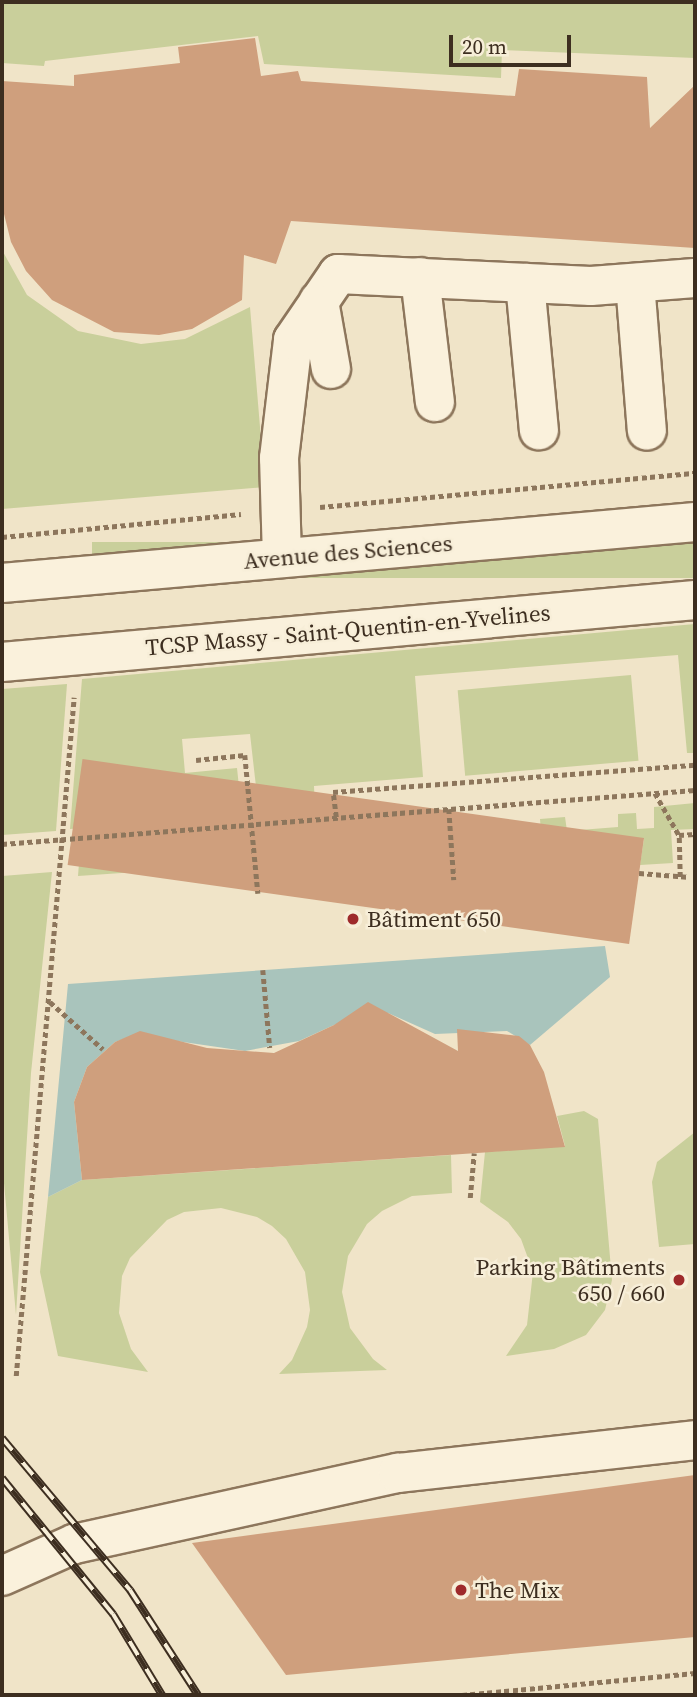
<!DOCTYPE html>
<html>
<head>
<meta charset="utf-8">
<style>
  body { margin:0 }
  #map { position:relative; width:697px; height:1697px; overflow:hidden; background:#f0e4c8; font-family:"Source Serif 4",serif }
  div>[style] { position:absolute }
  .green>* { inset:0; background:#c9cf9b; transform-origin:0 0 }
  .water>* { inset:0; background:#a9c4bc }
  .building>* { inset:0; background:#cf9f7d; transform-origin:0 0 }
  .path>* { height:4.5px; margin-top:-2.25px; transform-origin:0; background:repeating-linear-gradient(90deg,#8d765c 0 5px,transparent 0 8.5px) }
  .roads { filter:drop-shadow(2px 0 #8d765c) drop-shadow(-2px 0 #8d765c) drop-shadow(0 2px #8d765c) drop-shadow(0 -2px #8d765c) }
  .minor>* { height:38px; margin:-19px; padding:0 19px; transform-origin:19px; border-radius:19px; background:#faf1dc }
  .rail>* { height:8px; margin-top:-4px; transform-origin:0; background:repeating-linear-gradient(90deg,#f7eed8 0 16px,#3d2e20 0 32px); box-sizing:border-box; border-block:2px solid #3d2e20 }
  .dots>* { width:19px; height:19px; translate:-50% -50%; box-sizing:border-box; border:4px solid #f7eed8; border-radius:50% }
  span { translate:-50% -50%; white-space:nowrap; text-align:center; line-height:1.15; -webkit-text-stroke:5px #f7eed8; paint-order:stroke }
  .street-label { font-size:23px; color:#3d2e20 }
  .poi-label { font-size:23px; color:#3d2e20 }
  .left { translate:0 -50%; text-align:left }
  .right { translate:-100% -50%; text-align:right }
  .frame { position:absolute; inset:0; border:4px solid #3d2e20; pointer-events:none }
  .scale { position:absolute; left:449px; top:35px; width:122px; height:32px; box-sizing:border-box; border:4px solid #3d2e20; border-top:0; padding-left:9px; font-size:21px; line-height:24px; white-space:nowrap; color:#3d2e20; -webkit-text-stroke:5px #f7eed8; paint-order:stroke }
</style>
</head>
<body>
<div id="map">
  <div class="green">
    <div style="clip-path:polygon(2px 2px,695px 2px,695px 58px,502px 50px,501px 78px,264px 64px,258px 36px,45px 61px,44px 66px,2px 63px)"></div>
    <div style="clip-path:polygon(2px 250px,27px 295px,78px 331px,141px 344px,185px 339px,250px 307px,265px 487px,2px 509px)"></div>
    <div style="left:695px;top:542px;width:36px;height:603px;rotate:90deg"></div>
    <div style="clip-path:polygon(695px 624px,695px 753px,687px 753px,678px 655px,415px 676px,423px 777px,314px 786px,315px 810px,259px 813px,250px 734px,182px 739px,185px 773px,237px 768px,242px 815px,70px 829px,82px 679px)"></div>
    <div style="left:631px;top:675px;width:86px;height:174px;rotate:85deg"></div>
    <div style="clip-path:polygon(67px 684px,56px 831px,2px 835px,2px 689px)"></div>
    <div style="clip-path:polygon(695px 803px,695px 829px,671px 830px,673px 863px,640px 865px,644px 839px,457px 870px,454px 825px,492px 822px,494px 835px,541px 832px,540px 819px,565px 817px,567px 831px,618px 827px,618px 814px,636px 813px,637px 829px,654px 828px,654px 807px)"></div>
    <div style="clip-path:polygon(443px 825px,446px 871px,263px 884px,261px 838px,333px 833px,334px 839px,384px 836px,384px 829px)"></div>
    <div style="clip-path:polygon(248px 838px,252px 886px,238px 865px,78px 876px,80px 850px,142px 846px,143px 851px)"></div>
    <div style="clip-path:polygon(52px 872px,31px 1073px,16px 1315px,2px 1161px,2px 876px)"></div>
    <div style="clip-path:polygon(584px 1111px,598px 1119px,612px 1280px,605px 1310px,586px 1335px,554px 1349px,506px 1356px,527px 1325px,533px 1272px,521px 1239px,508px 1222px,480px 1202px,485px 1152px,565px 1146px,557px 1116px)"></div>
    <div style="clip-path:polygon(695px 1132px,695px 1244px,659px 1247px,652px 1182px,657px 1162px)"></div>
    <div style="clip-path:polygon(451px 1155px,452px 1193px,412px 1196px,382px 1211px,367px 1224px,348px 1256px,342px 1292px,350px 1328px,373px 1359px,387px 1370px,279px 1374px,292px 1360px,307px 1327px,310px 1310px,305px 1272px,286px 1239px,272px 1226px,257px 1217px,221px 1208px,184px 1212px,167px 1220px,130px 1258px,122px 1276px,119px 1313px,131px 1349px,148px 1372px,58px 1356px,40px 1272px,48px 1197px,82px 1180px)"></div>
  </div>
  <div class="water">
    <div style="clip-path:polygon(605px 946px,610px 977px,530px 1045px,507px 1031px,435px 1034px,388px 1013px,334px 1025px,299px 1041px,245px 1051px,135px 1035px,115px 1042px,87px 1067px,74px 1102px,82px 1180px,48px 1197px,68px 984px)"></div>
  </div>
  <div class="building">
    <div style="clip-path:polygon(255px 38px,261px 76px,298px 71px,301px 81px,515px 96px,519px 69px,647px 77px,650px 128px,695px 85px,695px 248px,291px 221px,276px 264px,244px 255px,242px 300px,192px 329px,159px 335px,114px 332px,52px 300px,26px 271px,11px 242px,4px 214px,2px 81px,74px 86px,74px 75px,180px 63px,178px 47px)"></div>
    <div style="left:644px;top:838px;width:107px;height:567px;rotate:98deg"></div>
    <div style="clip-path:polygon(368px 1002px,458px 1051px,457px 1029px,519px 1036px,530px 1045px,544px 1072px,565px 1147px,82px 1180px,74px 1102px,87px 1067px,115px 1042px,140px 1031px,207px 1048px,274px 1053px,334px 1025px)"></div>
    <div style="clip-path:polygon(695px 1475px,695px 1637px,286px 1675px,192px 1543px)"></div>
  </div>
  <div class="path">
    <div style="left:320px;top:507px;width:377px;rotate:-5.2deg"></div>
    <div style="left:2px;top:537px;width:240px;rotate:-5.5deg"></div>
    <div style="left:196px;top:760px;width:49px;rotate:-5.8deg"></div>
    <div style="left:245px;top:755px;width:139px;rotate:84.6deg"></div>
    <div style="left:655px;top:793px;width:48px;rotate:60.3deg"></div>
    <div style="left:449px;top:809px;width:71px;rotate:86deg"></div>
    <div style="left:336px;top:817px;width:25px;rotate:-97deg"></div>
    <div style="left:333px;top:792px;width:363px;rotate:-4.3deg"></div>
    <div style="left:2px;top:844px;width:695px;rotate:-4.46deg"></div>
    <div style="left:639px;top:873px;width:51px;rotate:4.5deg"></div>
    <div style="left:680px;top:877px;width:42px;rotate:-91.4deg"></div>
    <div style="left:679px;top:835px;width:16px;rotate:-4deg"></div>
    <div style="left:263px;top:970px;width:78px;rotate:84.9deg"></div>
    <div style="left:50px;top:1002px;width:71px;rotate:41.6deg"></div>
    <div style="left:470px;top:1198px;width:45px;rotate:-84.9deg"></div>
    <div style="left:16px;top:1376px;width:681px;rotate:-85.12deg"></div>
    <div style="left:462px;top:1695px;width:234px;rotate:-5.4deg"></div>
  </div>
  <div class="roads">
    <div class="minor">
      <div style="left:420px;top:277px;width:126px;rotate:83.2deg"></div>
      <div style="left:525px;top:283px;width:148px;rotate:84.6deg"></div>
      <div style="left:635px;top:283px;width:148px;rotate:85.4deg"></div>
      <div style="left:319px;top:301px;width:69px;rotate:80deg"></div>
      <div style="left:282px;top:558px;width:100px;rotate:-91.7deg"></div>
      <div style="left:279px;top:458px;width:119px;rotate:-83.2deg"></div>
      <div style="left:293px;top:340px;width:80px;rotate:-55.7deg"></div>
      <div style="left:338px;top:274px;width:253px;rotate:2.7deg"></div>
      <div style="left:591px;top:286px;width:104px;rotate:-4.4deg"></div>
      <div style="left:2px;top:583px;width:696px;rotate:-5.03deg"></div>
      <div style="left:2px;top:662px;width:696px;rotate:-5.11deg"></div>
      <div style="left:2px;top:1576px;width:79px;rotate:-24deg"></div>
      <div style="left:74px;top:1544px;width:332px;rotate:-12.4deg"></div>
      <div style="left:398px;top:1473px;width:299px;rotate:-6.3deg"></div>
    </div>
  </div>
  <div class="rail">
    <div style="left:2px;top:1438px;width:199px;rotate:49.9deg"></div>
    <div style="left:130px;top:1590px;width:125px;rotate:57.1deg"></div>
    <div style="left:2px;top:1478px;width:176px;rotate:50.8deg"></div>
    <div style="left:113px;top:1614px;width:95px;rotate:58.8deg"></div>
  </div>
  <div class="dots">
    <div style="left:353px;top:919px;background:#9e2a2b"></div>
    <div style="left:679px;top:1280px;background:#9e2a2b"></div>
    <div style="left:461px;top:1590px;background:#9e2a2b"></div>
  </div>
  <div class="street-label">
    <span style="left:348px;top:552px;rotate:-5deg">Avenue des Sciences</span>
    <span style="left:348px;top:630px;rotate:-5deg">TCSP Massy - Saint-Quentin-en-Yvelines</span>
  </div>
  <div class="poi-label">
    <span class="left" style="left:367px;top:919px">Bâtiment 650</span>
    <span class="right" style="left:665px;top:1280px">Parking Bâtiments<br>650 / 660</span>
    <span class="left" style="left:475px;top:1590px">The Mix</span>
  </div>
  <div class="frame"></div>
  <div class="scale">20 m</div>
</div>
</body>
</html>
